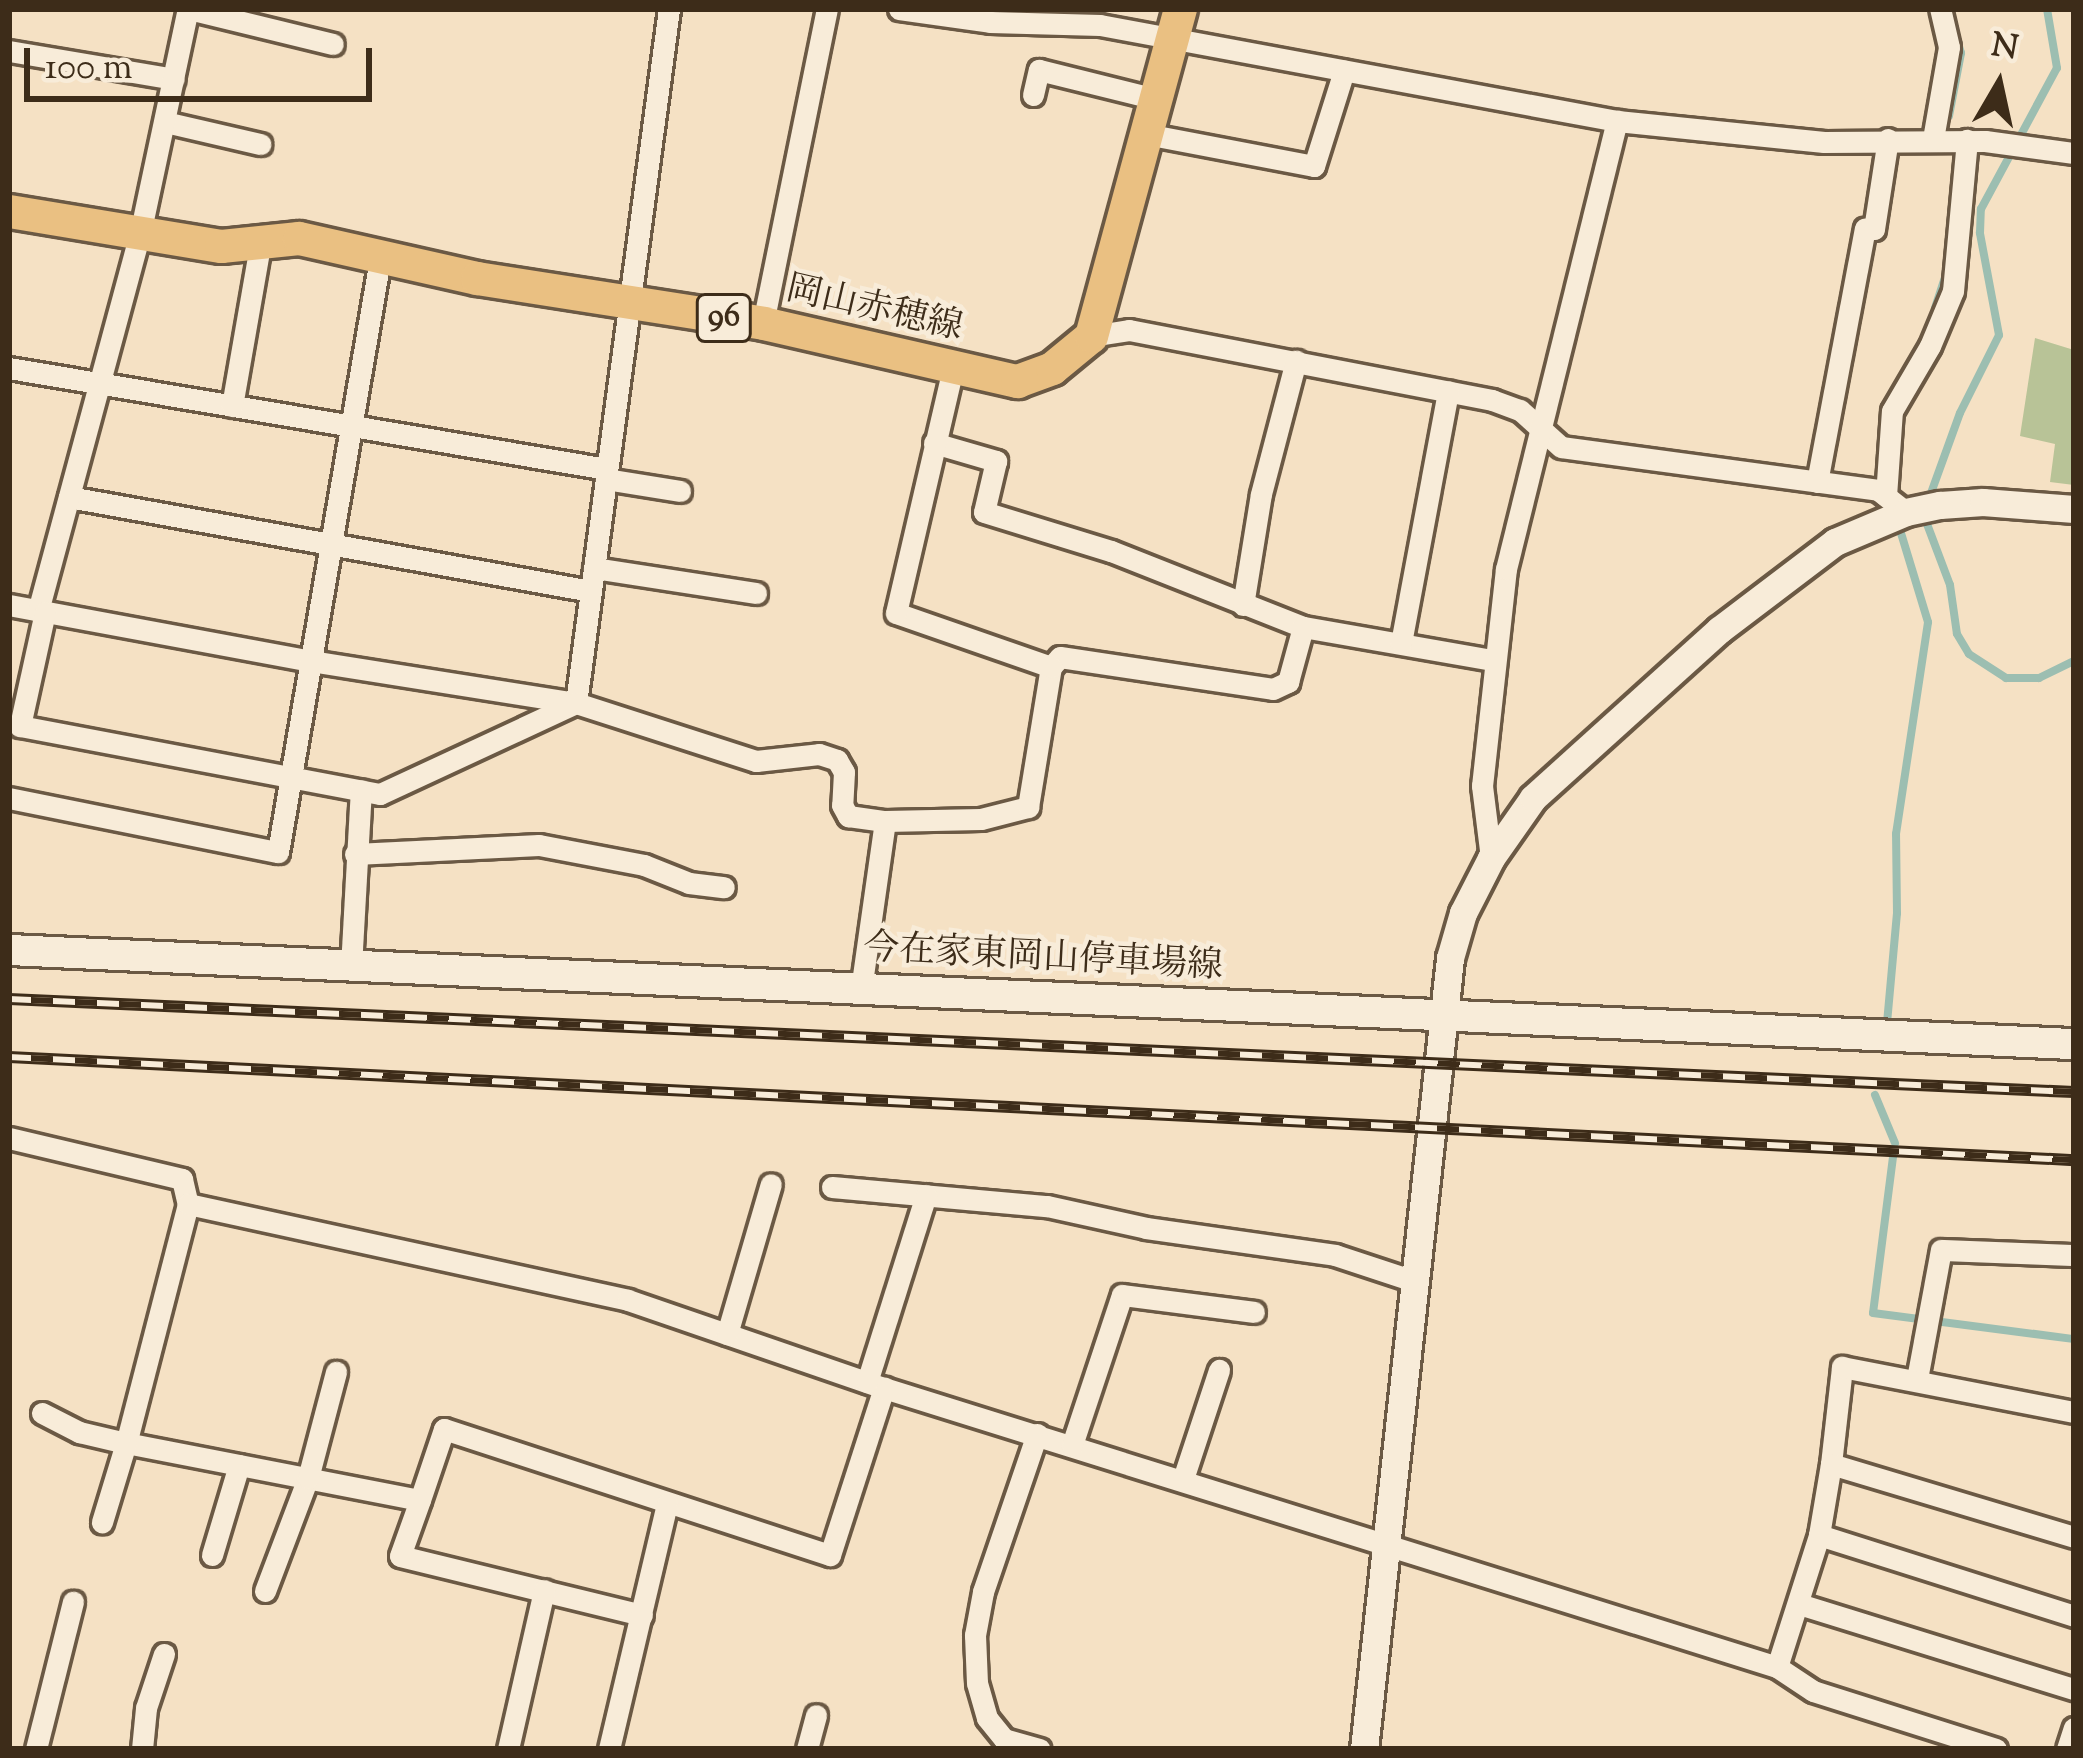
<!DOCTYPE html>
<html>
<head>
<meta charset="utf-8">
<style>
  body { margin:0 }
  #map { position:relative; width:2083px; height:1758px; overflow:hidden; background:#f5e1c4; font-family:"Sorts Mill Goudy","Noto Serif JP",serif }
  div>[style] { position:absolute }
  .green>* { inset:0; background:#b8c397 }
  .stream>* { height:8px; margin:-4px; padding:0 4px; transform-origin:4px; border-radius:4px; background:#9cbeb1 }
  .roads { filter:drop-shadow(3px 0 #6b5944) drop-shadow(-3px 0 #6b5944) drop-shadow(0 3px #6b5944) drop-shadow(0 -3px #6b5944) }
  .minor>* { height:21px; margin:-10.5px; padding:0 10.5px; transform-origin:10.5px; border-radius:10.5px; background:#f8ecd9 }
  .tertiary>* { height:27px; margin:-13.5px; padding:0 13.5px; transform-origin:13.5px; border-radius:13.5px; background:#f8ecd9 }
  .secondary>* { height:30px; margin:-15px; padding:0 15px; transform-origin:15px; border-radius:15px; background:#f8ecd9 }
  .primary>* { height:33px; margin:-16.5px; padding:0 16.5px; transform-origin:16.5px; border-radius:16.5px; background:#eac082 }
  .rail>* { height:12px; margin-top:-6px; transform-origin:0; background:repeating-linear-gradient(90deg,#f8ecd9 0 22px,#3d2c19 0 44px); box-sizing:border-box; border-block:3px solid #3d2c19 }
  span { translate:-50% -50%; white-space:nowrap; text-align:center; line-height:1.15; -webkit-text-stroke:9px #f8ecd9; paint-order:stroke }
  .shield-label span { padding:3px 9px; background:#f8ecd9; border:3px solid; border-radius:9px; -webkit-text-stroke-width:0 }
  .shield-label { font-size:33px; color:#3d2c19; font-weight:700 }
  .street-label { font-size:36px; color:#3d2c19 }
  .frame { position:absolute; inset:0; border:12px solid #3d2c19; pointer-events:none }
  .north { position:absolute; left:1939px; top:24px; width:120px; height:120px; -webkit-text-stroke:9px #f8ecd9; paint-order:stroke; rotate:9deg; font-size:33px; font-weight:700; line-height:48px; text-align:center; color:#3d2c19 }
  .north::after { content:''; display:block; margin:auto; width:42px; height:54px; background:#3d2c19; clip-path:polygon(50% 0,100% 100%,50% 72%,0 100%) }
  .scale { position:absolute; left:24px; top:48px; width:348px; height:54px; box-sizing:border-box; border:6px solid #3d2c19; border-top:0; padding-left:15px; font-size:36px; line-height:42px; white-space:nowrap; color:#3d2c19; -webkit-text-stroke:9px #f8ecd9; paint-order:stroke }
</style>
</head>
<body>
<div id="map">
  <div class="green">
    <div style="clip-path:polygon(2035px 338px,2074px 350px,2074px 485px,2050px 482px,2055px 444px,2020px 436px)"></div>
  </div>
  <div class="stream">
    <div style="left:1949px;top:116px;width:64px;rotate:-79.2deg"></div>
    <div style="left:1961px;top:53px;width:14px;rotate:-107deg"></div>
    <div style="left:1935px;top:308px;width:33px;rotate:-72deg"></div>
    <div style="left:1931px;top:493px;width:85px;rotate:-70.1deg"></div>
    <div style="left:1960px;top:413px;width:87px;rotate:-63.4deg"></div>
    <div style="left:1999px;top:335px;width:104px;rotate:-100.6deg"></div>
    <div style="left:1980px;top:233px;width:24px;rotate:-88deg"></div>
    <div style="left:1981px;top:209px;width:160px;rotate:-61.7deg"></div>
    <div style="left:2057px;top:68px;width:60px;rotate:-99.6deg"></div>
    <div style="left:1927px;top:524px;width:65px;rotate:69.3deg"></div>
    <div style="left:1950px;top:585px;width:49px;rotate:81.9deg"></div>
    <div style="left:1957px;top:634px;width:23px;rotate:59deg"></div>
    <div style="left:1969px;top:654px;width:44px;rotate:33deg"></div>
    <div style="left:2006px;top:678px;width:33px"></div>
    <div style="left:2039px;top:678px;width:39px;rotate:-26deg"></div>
    <div style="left:1887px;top:1023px;width:110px;rotate:-84.8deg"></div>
    <div style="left:1897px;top:913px;width:79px;rotate:-90.7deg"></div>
    <div style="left:1896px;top:834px;width:214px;rotate:-81.4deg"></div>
    <div style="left:1928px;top:622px;width:93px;rotate:-106.9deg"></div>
    <div style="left:1875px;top:1095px;width:52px;rotate:67.4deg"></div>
    <div style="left:1893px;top:1157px;width:157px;rotate:97.3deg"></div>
    <div style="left:1873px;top:1313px;width:203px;rotate:7.4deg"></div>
  </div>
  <div class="roads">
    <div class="minor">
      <div style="left:189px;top:9px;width:148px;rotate:13.7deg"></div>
      <div style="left:899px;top:9px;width:92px;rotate:8.1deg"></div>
      <div style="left:990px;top:22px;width:110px;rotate:1.6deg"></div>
      <div style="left:1100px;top:25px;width:526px;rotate:10.52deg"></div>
      <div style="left:1617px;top:121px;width:208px;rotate:5.8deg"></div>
      <div style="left:1824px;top:142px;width:161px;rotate:-0.4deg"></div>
      <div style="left:1985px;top:141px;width:90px;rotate:7.7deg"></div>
      <div style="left:9px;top:51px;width:167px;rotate:9.6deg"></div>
      <div style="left:1033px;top:95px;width:26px;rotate:-77deg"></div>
      <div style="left:1039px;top:70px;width:121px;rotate:13.9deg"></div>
      <div style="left:165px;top:122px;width:98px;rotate:13deg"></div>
      <div style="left:1146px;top:134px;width:171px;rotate:10.8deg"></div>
      <div style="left:1314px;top:166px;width:100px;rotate:-72.5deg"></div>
      <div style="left:1933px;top:139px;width:93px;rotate:-80.1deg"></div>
      <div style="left:1949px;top:47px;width:39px;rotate:-103deg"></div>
      <div style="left:763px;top:323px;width:320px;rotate:-78.5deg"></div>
      <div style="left:1091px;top:336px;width:38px;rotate:-9deg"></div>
      <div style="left:1129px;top:330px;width:370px;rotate:10.9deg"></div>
      <div style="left:1492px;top:400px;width:30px;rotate:20deg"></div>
      <div style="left:1520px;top:410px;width:55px;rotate:42.1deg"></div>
      <div style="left:1561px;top:447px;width:320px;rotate:7.7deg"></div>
      <div style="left:1878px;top:490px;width:36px;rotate:38deg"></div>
      <div style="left:9px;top:368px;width:606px;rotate:9.59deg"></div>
      <div style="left:232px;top:406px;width:169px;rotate:-80.1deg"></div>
      <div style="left:934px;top:443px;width:65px;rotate:16.2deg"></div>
      <div style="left:996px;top:461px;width:52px;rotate:103.2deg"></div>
      <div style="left:984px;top:512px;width:133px;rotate:17.1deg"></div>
      <div style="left:1111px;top:551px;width:206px;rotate:21.6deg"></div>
      <div style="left:1303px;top:627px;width:193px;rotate:9.9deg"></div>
      <div style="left:606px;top:479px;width:75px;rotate:9.2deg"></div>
      <div style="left:1817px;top:482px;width:258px;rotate:-79.3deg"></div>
      <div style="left:1865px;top:229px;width:9px"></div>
      <div style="left:1874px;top:229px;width:91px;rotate:-81.2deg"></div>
      <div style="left:1886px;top:496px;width:85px;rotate:-86deg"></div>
      <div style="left:1892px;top:411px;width:75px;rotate:-59.7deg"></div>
      <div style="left:1930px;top:346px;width:60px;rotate:-67.3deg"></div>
      <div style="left:1953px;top:291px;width:152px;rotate:-84.7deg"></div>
      <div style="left:69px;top:497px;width:530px;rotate:10.21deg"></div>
      <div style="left:594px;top:568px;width:164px;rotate:8.8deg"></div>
      <div style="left:9px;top:605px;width:307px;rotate:10.5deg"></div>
      <div style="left:311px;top:661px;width:268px;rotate:9deg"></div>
      <div style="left:576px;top:703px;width:700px;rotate:-82.37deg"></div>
      <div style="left:1243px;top:605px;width:112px;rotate:-80.8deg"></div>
      <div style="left:1261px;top:494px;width:138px;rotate:-75.3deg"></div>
      <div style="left:38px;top:611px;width:391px;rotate:-74.9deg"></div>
      <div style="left:140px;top:234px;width:230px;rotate:-78deg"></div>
      <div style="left:45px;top:612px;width:117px;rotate:102.4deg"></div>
      <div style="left:20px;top:726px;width:366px;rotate:10.7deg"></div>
      <div style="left:380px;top:794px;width:216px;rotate:-24.9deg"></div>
      <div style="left:576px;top:703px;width:189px;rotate:17.9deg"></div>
      <div style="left:756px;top:761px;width:63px;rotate:-6.3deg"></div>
      <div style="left:819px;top:754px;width:19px;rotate:18deg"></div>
      <div style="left:837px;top:760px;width:14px;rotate:60deg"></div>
      <div style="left:844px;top:772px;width:33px;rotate:93deg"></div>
      <div style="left:842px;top:805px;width:13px;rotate:61deg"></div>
      <div style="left:848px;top:816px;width:37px;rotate:8deg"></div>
      <div style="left:885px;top:821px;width:171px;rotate:98.1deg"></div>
      <div style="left:1401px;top:643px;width:256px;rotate:-79.4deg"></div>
      <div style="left:1051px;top:667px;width:13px;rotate:-48deg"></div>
      <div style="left:1060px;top:657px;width:215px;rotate:8.5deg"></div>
      <div style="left:1273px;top:689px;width:17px;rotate:-25deg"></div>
      <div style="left:1288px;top:682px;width:57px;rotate:-74.7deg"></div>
      <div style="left:9px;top:798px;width:274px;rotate:11.4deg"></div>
      <div style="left:278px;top:852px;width:608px;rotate:-80.24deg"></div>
      <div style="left:885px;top:821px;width:96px;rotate:-1.2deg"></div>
      <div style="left:981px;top:819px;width:49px;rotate:-14.3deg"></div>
      <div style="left:1028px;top:807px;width:142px;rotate:-80.7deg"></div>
      <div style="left:1051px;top:667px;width:164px;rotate:-160.8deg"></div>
      <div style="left:896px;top:613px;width:251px;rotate:-76.9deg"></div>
      <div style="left:355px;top:854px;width:184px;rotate:-2.8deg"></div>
      <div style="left:539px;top:845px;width:107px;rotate:10.8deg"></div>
      <div style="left:644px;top:865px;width:48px;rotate:21.8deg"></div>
      <div style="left:689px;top:883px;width:35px;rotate:7deg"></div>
      <div style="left:1491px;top:858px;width:73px;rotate:-97.1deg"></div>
      <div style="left:1482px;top:786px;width:218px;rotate:-83.7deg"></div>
      <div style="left:1506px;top:569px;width:462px;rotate:-76.1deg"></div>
      <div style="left:351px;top:967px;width:177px;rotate:-86.8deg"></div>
      <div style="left:9px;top:1138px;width:178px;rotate:13.3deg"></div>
      <div style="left:182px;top:1179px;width:26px;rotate:77deg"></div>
      <div style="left:188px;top:1204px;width:247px;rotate:104.5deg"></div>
      <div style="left:126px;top:1443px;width:299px;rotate:11deg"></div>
      <div style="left:420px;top:1500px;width:75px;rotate:-71.3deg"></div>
      <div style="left:444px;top:1429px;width:406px;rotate:18.1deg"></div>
      <div style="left:830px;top:1555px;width:176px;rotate:-72.1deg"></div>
      <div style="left:832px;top:1187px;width:216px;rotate:5.1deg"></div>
      <div style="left:1047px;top:1206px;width:101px;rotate:12.5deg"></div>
      <div style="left:1146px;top:1228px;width:191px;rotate:8.1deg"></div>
      <div style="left:1335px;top:1255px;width:83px;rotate:18.2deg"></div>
      <div style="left:188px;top:1204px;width:450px;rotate:12.3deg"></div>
      <div style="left:628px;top:1300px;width:271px;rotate:19deg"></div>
      <div style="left:884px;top:1388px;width:936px;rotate:17.35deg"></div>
      <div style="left:1777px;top:1667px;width:43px;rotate:33.7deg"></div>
      <div style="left:1813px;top:1691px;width:192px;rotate:17.6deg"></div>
      <div style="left:727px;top:1334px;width:156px;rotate:-73.7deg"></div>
      <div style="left:1917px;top:1379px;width:131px;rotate:-79.5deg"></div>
      <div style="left:1941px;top:1250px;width:133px;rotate:2.2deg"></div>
      <div style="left:867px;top:1382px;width:196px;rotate:-72.5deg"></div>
      <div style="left:42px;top:1413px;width:42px;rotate:27.2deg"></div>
      <div style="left:79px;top:1432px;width:48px;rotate:13.2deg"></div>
      <div style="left:126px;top:1443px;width:83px;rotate:106.9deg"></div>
      <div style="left:1037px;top:1434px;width:167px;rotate:108.9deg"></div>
      <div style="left:983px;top:1592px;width:44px;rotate:100.5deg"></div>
      <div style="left:975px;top:1635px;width:48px;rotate:87.6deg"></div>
      <div style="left:977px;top:1683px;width:36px;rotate:74deg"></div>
      <div style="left:987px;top:1718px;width:27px;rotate:51deg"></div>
      <div style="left:1004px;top:1739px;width:37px;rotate:16deg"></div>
      <div style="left:1072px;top:1445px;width:158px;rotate:-71.6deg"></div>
      <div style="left:1122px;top:1295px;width:133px;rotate:7.3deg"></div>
      <div style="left:1831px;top:1464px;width:98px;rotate:-83.5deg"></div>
      <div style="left:1842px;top:1367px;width:236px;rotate:11deg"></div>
      <div style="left:1183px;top:1479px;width:115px;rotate:-71.7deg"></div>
      <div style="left:420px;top:1500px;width:59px;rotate:109.7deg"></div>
      <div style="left:400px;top:1556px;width:249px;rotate:13.7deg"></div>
      <div style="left:1819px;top:1535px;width:268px;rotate:17.6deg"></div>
      <div style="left:212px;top:1555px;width:94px;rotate:-73.3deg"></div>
      <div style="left:265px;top:1591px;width:121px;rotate:-69.2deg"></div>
      <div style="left:308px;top:1478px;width:110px;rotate:-75.2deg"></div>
      <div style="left:1799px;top:1604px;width:288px;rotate:17.2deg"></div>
      <div style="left:1777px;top:1667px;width:139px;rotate:-72.3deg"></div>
      <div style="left:1819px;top:1535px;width:72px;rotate:-80.4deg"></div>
      <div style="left:1831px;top:1464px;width:254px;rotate:16.7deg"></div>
      <div style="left:36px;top:1749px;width:152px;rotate:-75.9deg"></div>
      <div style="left:142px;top:1749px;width:41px;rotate:-84.4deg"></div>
      <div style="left:146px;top:1708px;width:57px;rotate:-71.6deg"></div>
      <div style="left:508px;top:1749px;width:163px;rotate:-77.2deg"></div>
      <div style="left:609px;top:1749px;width:252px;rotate:-76.7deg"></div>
      <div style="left:807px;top:1749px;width:35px;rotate:-75deg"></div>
      <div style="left:2067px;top:1749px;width:22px;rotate:-72deg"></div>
    </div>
    <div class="tertiary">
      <div style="left:1364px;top:1749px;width:796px;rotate:-83.79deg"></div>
      <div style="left:1450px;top:958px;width:47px;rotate:-73.9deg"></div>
      <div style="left:1463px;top:913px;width:62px;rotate:-63deg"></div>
      <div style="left:1491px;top:858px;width:73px;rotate:-55deg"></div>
      <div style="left:1533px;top:798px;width:251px;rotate:-42.1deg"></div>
      <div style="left:1719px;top:630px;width:146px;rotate:-37.2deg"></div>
      <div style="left:1835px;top:542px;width:77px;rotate:-22.9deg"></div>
      <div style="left:1906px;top:512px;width:35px;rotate:-12deg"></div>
      <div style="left:1940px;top:505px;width:43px;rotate:-4deg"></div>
      <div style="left:1983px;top:502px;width:91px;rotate:4.4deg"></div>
    </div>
    <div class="secondary">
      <div style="left:9px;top:950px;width:2067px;rotate:2.61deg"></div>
    </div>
    <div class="primary">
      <div style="left:9px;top:211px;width:215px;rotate:9.4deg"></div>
      <div style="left:221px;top:246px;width:78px;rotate:-5.9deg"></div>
      <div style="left:299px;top:238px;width:182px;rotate:12.7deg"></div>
      <div style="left:477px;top:278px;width:290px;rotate:8.9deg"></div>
      <div style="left:763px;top:323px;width:261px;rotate:12.9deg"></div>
      <div style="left:1017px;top:381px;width:37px;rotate:-20deg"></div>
      <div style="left:1052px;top:368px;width:50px;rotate:-39.4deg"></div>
      <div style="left:1091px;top:336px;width:339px;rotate:-74.8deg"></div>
    </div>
  </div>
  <div class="rail">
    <div style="left:9px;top:999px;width:2067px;rotate:2.58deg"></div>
    <div style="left:9px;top:1057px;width:2068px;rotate:2.86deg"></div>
  </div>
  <div class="shield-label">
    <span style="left:724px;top:318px">96</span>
  </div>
  <div class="street-label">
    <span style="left:874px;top:310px;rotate:13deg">岡山赤穂線</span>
    <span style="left:1043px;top:959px;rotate:3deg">今在家東岡山停車場線</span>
  </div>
  <div class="frame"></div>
  <div class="north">N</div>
  <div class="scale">100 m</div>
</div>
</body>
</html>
